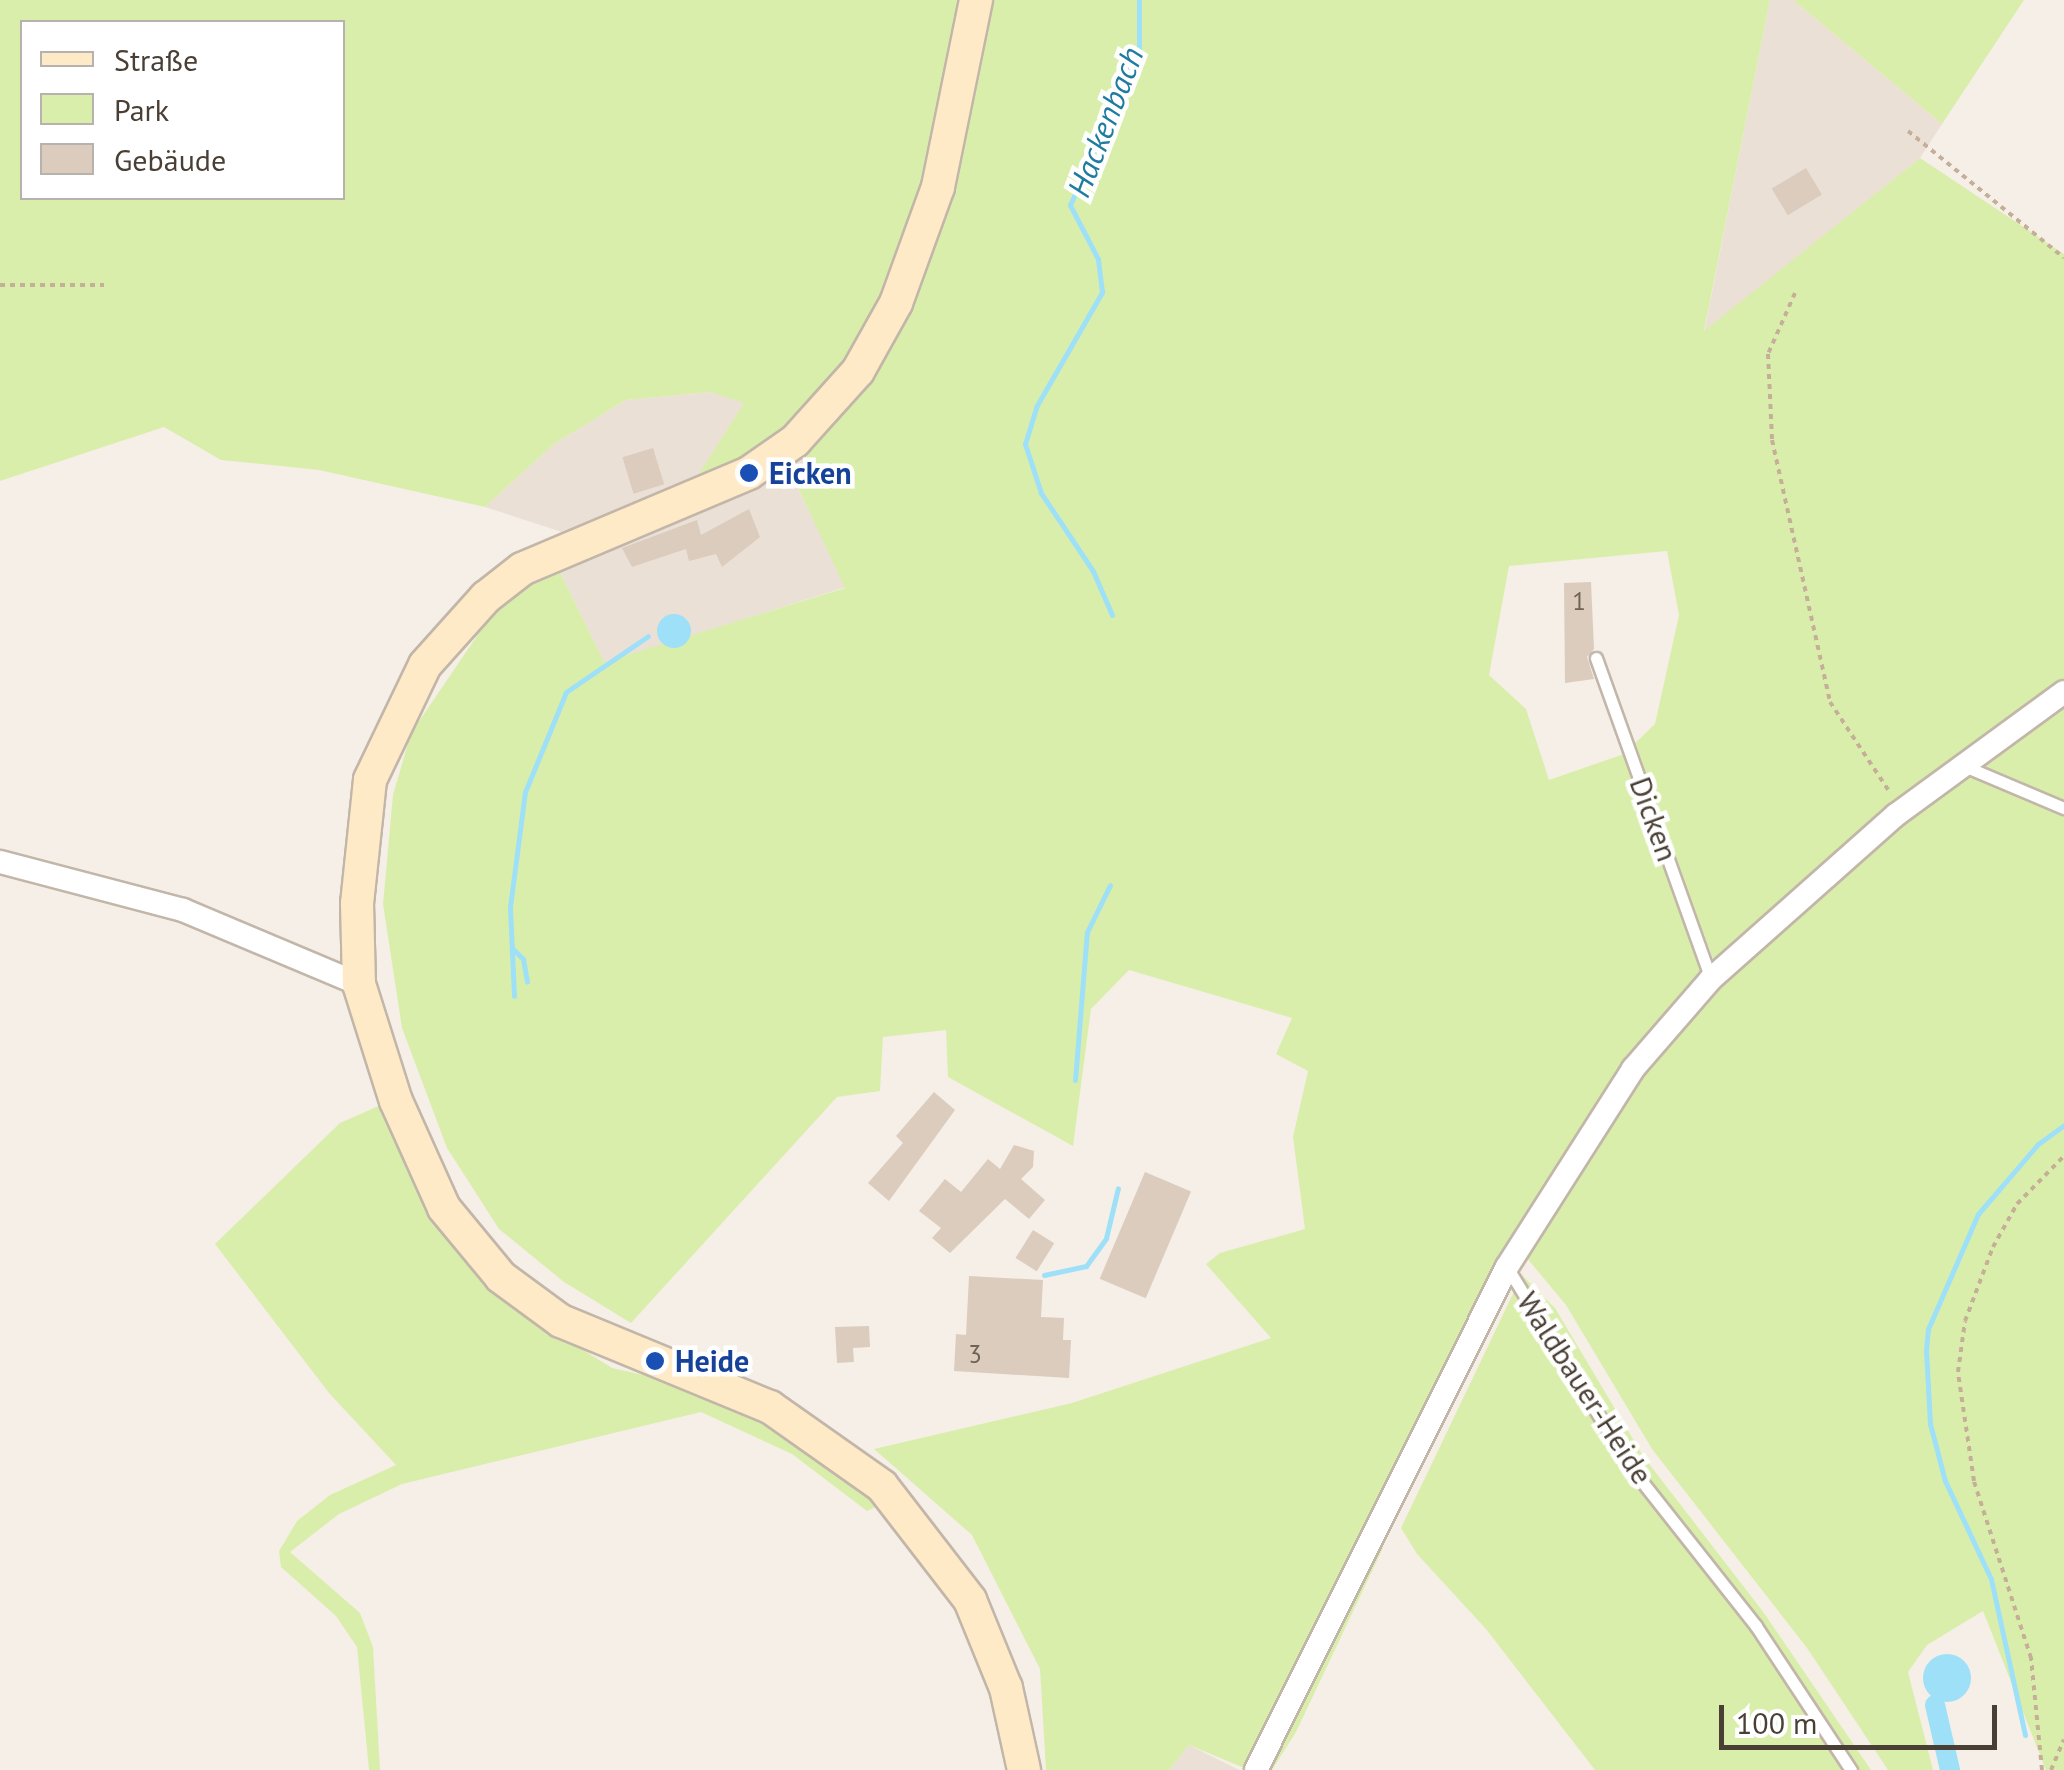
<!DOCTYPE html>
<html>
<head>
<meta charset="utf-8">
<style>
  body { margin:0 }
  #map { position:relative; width:2064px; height:1770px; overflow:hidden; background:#f5efe7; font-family:"PT Sans",sans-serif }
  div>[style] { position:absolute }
  .residential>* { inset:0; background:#eae0d5 }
  .green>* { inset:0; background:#daeeac }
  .water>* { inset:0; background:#9ee0f8 }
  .round { border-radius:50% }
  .stream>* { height:5px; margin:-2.5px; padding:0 2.5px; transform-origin:2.5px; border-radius:2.5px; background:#9ee0f8 }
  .canal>* { height:20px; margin:-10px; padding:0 10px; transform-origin:10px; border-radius:10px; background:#9ee0f8 }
  .building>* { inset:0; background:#dbccbe; transform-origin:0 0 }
  .path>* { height:4px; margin-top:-2px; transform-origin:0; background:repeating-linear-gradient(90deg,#c6af98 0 5px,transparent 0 10px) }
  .roads { filter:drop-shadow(2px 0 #c2b6a9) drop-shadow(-2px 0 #c2b6a9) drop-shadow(0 2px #c2b6a9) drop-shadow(0 -2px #c2b6a9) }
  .lane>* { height:11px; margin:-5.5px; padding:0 5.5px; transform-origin:5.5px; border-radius:5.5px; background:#fff }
  .street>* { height:22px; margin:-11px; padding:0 11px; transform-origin:11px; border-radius:11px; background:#fff }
  .secondary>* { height:32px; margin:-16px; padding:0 16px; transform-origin:16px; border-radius:16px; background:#ffeac8 }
  .dots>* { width:28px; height:28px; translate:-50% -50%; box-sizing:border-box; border:5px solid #fff; border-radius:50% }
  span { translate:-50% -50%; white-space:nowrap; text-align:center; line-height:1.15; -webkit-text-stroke:9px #fff; paint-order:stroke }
  .number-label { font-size:25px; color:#6e6257 }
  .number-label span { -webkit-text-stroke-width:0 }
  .transit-label { font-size:30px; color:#164399; font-weight:700 }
  .left { translate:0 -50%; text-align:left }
  .street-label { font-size:30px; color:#4a3f35 }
  .water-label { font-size:32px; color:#1f7b9f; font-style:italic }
  .legend { position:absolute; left:20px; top:20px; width:325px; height:180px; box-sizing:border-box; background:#fff; border:2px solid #b7b2ae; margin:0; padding:12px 18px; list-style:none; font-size:30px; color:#4a3f35 }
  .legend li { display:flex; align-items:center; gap:20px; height:50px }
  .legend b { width:50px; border:2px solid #b7b2ae }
  .scale { position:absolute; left:1719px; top:1705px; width:278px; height:45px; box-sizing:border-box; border:5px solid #4a3f35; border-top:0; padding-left:12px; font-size:30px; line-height:35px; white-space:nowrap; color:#4a3f35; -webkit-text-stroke:8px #fff; paint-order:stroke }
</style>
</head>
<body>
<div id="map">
  <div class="residential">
    <div style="clip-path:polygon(1770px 0,1793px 0,1942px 124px,1920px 158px,1704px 333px)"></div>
    <div style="clip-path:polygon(710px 392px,745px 402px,772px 451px,810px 460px,791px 474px,846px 587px,604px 663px,554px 560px,538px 543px,562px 532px,485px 507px,554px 444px,626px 400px)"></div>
    <div style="clip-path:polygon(1189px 1745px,1239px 1770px,1169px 1770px)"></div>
  </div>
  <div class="green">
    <div style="clip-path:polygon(evenodd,0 0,1770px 0,1704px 331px,1920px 158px,2064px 254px,2064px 1770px,2046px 1770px,1983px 1611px,1927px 1645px,1908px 1672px,1933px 1770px,1888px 1770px,1807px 1648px,1652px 1449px,1566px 1305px,1526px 1257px,1636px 1077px,1715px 964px,1632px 746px,1655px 724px,1679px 615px,1667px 551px,1509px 566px,1489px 675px,1526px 709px,1549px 780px,1624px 754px,1701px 969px,1699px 981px,1526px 1213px,1443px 1368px,1249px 1770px,1189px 1745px,1169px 1770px,1046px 1770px,1040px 1669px,972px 1535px,874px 1449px,1072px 1403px,1271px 1338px,1206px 1264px,1220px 1253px,1305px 1229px,1293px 1137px,1308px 1071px,1276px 1054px,1292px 1018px,1129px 970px,1091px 1009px,1073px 1146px,948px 1077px,946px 1030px,883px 1037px,880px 1091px,837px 1097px,631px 1323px,564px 1282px,499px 1229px,447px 1148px,402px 1028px,383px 904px,393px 795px,411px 733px,498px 605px,554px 560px,604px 662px,845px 588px,791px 473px,809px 460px,772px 451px,697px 477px,744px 403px,710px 392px,626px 400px,554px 444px,485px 507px,319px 470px,221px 460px,164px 427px,0 481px,0 0,22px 22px,342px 22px,342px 198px,22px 198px,22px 22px)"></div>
    <div style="clip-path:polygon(1793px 0,2024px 0,1942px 124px)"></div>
    <div style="clip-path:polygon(383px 1104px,548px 1328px,612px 1368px,684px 1384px,750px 1410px,882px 1504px,867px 1511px,792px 1454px,701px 1412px,402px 1484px,339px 1514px,290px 1552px,360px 1613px,373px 1647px,380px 1770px,369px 1770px,357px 1647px,336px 1616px,281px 1567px,279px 1551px,297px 1521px,330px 1495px,396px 1465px,329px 1393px,215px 1244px,340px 1123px)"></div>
    <div style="clip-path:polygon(1522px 1275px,1555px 1308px,1643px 1456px,1764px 1613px,1871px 1770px,1595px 1770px,1486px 1629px,1417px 1554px,1401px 1528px)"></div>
    <div style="clip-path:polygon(1378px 1543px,1383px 1548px,1296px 1732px,1272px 1770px,1262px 1770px)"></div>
  </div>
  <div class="water">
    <div class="round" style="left:657px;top:614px;width:34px;height:34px"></div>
    <div class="round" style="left:1923px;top:1654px;width:48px;height:48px"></div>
  </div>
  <div class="stream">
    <div style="left:1112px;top:615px;width:48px;rotate:-113.4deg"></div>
    <div style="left:1093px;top:571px;width:94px;rotate:-123.7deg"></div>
    <div style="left:1041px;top:493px;width:52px;rotate:-108.1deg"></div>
    <div style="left:1025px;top:444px;width:39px;rotate:-73deg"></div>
    <div style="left:1036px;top:407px;width:133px;rotate:-60.1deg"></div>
    <div style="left:1102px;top:292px;width:33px;rotate:-97deg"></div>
    <div style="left:1098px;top:259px;width:61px;rotate:-117.4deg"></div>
    <div style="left:1070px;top:205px;width:171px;rotate:-66.1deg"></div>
    <div style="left:1139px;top:49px;width:49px;rotate:-90deg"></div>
    <div style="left:512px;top:948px;width:16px;rotate:45deg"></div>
    <div style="left:523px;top:959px;width:23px;rotate:80deg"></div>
    <div style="left:514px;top:996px;width:89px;rotate:-92.6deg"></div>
    <div style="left:510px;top:907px;width:116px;rotate:-82.6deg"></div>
    <div style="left:525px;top:792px;width:108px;rotate:-67.7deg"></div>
    <div style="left:566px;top:692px;width:99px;rotate:-34.3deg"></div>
    <div style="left:1075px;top:1080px;width:148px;rotate:-85.4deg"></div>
    <div style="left:1087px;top:932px;width:52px;rotate:-63.9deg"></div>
    <div style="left:1044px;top:1275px;width:43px;rotate:-12.1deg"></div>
    <div style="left:1086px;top:1266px;width:34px;rotate:-54deg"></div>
    <div style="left:1106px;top:1238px;width:51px;rotate:-76.5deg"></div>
    <div style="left:2025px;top:1735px;width:160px;rotate:-102.3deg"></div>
    <div style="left:1991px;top:1579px;width:108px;rotate:-115.1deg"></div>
    <div style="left:1945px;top:1481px;width:59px;rotate:-104.7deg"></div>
    <div style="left:1930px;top:1424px;width:73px;rotate:-93.1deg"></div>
    <div style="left:1926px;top:1351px;width:22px;rotate:-85deg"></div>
    <div style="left:1928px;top:1329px;width:125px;rotate:-66.5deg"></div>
    <div style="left:1978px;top:1214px;width:92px;rotate:-49.4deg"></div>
    <div style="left:2038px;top:1144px;width:32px;rotate:-36deg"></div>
  </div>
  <div class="canal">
    <div style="left:1935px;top:1705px;width:67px;rotate:77deg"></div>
  </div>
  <div class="building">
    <div style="left:1806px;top:168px;width:31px;height:40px;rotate:59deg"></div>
    <div style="left:653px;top:448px;width:38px;height:32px;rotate:73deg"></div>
    <div style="clip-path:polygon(749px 509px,760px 537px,722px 567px,716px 554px,689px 561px,686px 549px,632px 567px,622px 548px,697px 520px,701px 535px)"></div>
    <div style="clip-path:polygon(1591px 582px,1594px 649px,1587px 657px,1594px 679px,1565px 683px,1564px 583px)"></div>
    <div style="clip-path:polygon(934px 1092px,955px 1110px,889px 1201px,868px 1183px,903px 1143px,896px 1136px)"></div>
    <div style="clip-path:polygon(1014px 1145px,1034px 1151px,1033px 1167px,1021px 1179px,1045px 1200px,1029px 1219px,1005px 1199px,950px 1253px,932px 1238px,941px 1228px,919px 1211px,945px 1179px,961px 1192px,988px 1159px,1000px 1169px)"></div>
    <div style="left:1145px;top:1172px;width:50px;height:116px;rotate:23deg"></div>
    <div style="left:1033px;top:1230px;width:25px;height:33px;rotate:32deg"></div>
    <div style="clip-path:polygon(969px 1276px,1043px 1280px,1041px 1317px,1064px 1318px,1063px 1340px,1071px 1340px,1069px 1378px,954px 1371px,956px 1334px,966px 1335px)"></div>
    <div style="clip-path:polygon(869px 1326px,870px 1347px,853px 1348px,854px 1362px,837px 1363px,835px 1327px)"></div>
  </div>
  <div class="path">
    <div style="left:1908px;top:131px;width:201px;rotate:39.1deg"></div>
    <div style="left:0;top:285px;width:104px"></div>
    <div style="left:1795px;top:293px;width:67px;rotate:113.9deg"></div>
    <div style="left:1768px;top:354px;width:86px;rotate:87.3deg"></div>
    <div style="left:1772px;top:440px;width:268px;rotate:77.5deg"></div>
    <div style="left:1830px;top:702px;width:110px;rotate:56.5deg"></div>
    <div style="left:2042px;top:1770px;width:113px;rotate:-95.6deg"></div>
    <div style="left:2031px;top:1658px;width:186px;rotate:-107.9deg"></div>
    <div style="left:1974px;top:1481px;width:110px;rotate:-98.4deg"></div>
    <div style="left:1958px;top:1372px;width:51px;rotate:-82.2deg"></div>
    <div style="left:1965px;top:1321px;width:79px;rotate:-69.3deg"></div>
    <div style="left:1993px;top:1247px;width:49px;rotate:-60.8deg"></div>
    <div style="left:2017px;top:1204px;width:67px;rotate:-45.6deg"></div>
    <div style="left:2051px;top:1770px;width:33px;rotate:-67deg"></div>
  </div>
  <div class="roads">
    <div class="lane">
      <div style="left:1596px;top:658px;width:341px;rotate:70.3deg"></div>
      <div style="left:1962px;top:765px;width:111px;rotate:22.9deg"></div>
      <div style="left:1507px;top:1267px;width:238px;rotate:58.3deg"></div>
      <div style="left:1632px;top:1469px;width:200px;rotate:51.7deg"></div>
      <div style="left:1756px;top:1626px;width:173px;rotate:56.6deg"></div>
    </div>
    <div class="street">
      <div style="left:0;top:862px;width:189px;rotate:14.7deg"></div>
      <div style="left:183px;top:910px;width:191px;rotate:22.8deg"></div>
      <div style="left:1256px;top:1770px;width:562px;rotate:-63.48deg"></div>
      <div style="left:1507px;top:1267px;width:235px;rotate:-57.5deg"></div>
      <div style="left:1633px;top:1069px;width:119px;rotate:-49.1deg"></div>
      <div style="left:1711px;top:979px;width:247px;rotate:-41.6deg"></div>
      <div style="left:1896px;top:815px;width:208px;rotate:-36.2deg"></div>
    </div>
    <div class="secondary">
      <div style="left:976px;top:0;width:191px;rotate:101.5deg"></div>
      <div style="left:938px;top:187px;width:123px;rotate:109.9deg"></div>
      <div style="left:896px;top:303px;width:78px;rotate:119.2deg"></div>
      <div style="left:858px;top:371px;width:94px;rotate:132deg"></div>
      <div style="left:795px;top:441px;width:56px;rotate:145.2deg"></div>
      <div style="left:749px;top:473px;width:246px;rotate:157.1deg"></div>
      <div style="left:522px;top:569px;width:46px;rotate:142.1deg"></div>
      <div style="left:486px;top:597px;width:91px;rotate:131.9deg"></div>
      <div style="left:425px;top:665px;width:127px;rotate:115.6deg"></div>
      <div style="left:370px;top:780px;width:124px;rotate:96deg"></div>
      <div style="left:357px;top:903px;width:81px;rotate:88.6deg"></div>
      <div style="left:359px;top:984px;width:123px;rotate:72.5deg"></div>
      <div style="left:396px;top:1101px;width:117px;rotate:65.8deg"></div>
      <div style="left:444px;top:1208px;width:89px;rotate:50.4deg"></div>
      <div style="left:501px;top:1277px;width:74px;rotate:36.3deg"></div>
      <div style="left:561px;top:1321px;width:226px;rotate:22.4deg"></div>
      <div style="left:770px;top:1407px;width:137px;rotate:35.2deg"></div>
      <div style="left:882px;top:1486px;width:144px;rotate:52.3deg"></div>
      <div style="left:970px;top:1600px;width:95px;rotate:67.8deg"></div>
      <div style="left:1006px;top:1688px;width:84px;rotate:77.6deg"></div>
    </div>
  </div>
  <div class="dots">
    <div style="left:749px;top:473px;background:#1a4fb4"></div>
    <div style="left:655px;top:1361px;background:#1a4fb4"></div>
  </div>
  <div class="number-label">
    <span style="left:1579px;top:601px">1</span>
    <span style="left:975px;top:1354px">3</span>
  </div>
  <div class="transit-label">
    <span class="left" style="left:769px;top:473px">Eicken</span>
    <span class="left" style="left:675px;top:1361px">Heide</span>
  </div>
  <div class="street-label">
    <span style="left:1654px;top:819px;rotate:70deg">Dicken</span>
    <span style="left:1585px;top:1388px;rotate:57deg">Waldbauer-Heide</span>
  </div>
  <div class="water-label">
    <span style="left:1105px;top:122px;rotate:-69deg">Hackenbach</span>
  </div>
  <ul class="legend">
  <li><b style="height:12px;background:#ffeac8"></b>Straße</li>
  <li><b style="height:28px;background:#daeeac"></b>Park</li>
  <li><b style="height:28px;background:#dbccbe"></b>Gebäude</li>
  </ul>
  <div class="scale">100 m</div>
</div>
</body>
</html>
